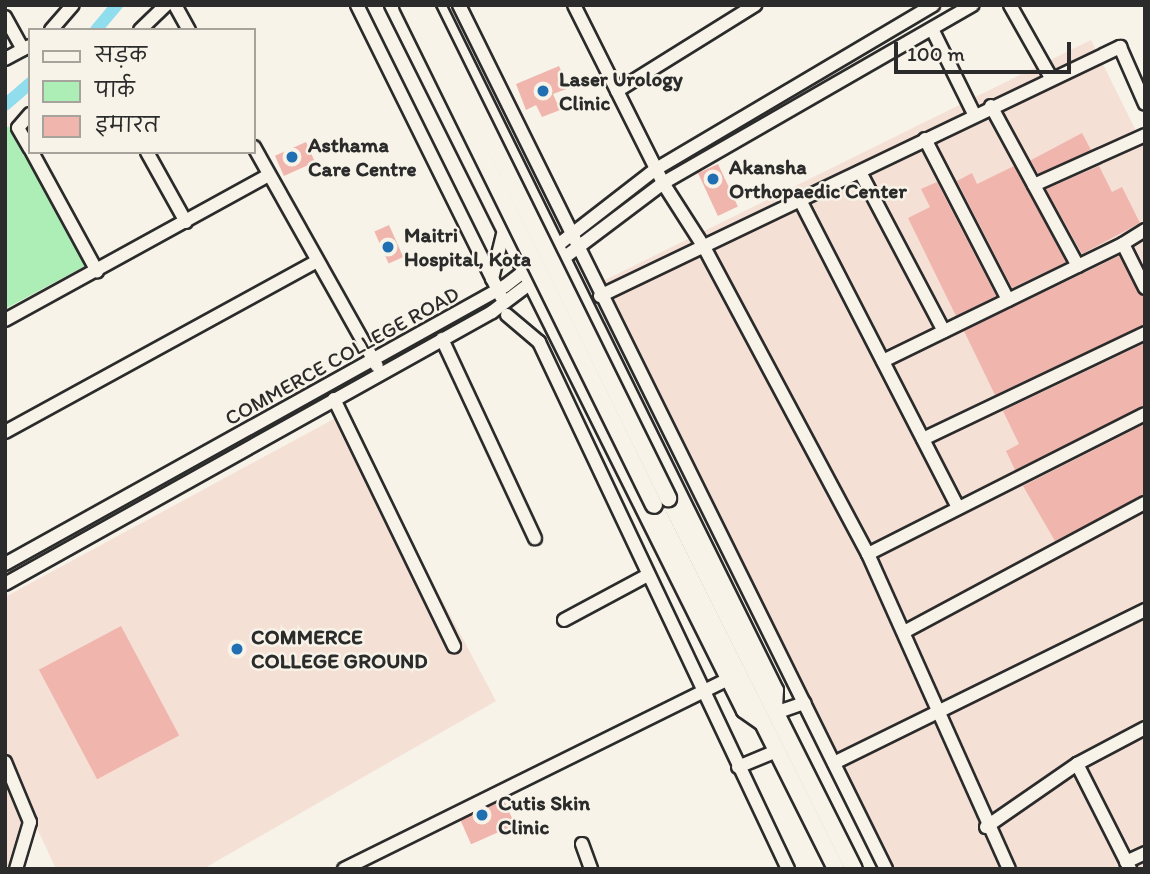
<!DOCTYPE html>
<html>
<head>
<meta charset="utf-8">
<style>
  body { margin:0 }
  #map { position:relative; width:1150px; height:874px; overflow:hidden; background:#f7f3e8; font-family:Itim,"Playpen Sans Deva",sans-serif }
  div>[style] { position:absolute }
  .built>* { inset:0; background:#f5e0d6 }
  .green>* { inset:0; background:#adeeb6 }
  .canal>* { height:12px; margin:-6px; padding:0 6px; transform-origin:6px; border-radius:6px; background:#8fdded }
  .building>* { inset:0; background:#f0b5ad; transform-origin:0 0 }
  .roads { filter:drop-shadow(2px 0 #2b2b2b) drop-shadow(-2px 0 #2b2b2b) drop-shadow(0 2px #2b2b2b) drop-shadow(0 -2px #2b2b2b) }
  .minor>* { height:12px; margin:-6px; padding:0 6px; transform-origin:6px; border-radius:6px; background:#f7f3e8 }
  .major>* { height:16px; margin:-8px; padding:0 8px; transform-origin:8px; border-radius:8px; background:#f7f3e8 }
  .bridges { filter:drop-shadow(2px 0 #2b2b2b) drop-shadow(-2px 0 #2b2b2b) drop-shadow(0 2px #2b2b2b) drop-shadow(0 -2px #2b2b2b) }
  .major-bridge>* { height:16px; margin:-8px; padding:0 8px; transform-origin:8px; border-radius:8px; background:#f7f3e8 }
  .dots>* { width:19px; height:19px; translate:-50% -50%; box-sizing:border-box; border:4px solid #f7f3e8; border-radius:50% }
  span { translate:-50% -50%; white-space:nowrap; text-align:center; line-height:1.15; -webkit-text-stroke:5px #f7f3e8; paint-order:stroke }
  .poi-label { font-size:21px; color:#2b2b2b; font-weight:700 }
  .left { translate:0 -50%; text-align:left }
  .street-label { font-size:21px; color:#2b2b2b }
  .frame { position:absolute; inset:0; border:7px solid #2b2b2b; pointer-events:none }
  .legend { position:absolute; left:28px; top:28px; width:228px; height:126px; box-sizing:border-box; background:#f7f3e8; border:2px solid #a5a39c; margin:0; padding:9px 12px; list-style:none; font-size:21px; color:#2b2b2b }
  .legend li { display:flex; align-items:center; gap:14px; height:35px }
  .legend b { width:35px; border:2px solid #a5a39c }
  .scale { position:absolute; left:894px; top:42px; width:177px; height:32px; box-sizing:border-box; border:4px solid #2b2b2b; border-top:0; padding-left:9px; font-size:21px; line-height:24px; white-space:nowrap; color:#2b2b2b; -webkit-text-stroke:5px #f7f3e8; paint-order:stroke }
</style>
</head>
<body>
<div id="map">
  <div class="built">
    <div style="clip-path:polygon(1091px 40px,1145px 149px,1145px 869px,894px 869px,603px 281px)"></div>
    <div style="clip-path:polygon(343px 414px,496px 701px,203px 869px,56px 869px,5px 760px,5px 597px)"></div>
    <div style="clip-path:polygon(5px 782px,27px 828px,12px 869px,5px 869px)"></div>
  </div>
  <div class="green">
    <div style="clip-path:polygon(9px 126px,85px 266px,5px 309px,5px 129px)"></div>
  </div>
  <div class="canal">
    <div style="left:96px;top:30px;width:33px;rotate:-50deg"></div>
    <div style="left:5px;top:105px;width:33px;rotate:-41deg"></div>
  </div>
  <div class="building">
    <div style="clip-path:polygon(559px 66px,569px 88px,553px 94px,560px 110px,542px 117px,536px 105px,526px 110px,516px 84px)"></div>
    <div style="left:1082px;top:133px;width:19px;height:58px;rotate:62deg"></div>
    <div style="left:306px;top:142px;width:22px;height:34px;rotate:66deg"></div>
    <div style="left:718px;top:164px;width:47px;height:22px;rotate:65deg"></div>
    <div style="clip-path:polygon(1014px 166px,1066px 262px,1012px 288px,957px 181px,972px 173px,977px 184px)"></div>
    <div style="clip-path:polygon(1099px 166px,1112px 192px,1122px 187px,1140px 223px,1082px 254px,1046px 189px)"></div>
    <div style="clip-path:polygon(937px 182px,996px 296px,956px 316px,908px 218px,930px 207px,921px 189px)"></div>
    <div style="left:389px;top:225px;width:35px;height:16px;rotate:66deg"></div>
    <div style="clip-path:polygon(1119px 256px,1145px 297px,1145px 324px,995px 395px,964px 331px)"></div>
    <div style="clip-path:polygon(1145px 343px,1145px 405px,1015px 470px,1006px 451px,1019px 444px,1003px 411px)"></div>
    <div style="clip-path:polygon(1145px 424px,1145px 494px,1055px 541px,1023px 486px)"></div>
    <div style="left:121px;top:626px;width:124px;height:93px;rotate:62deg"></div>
    <div style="left:504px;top:800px;width:27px;height:48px;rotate:66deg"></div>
  </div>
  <div class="roads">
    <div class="minor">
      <div style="left:175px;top:5px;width:29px;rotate:61deg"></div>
      <div style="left:357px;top:5px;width:326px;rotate:63.7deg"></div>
      <div style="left:391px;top:5px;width:789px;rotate:63.5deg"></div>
      <div style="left:743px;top:711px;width:24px;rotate:35deg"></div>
      <div style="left:439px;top:5px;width:764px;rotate:63.74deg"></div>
      <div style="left:777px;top:690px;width:18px;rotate:93deg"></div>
      <div style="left:459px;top:5px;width:964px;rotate:63.7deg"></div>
      <div style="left:574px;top:5px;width:199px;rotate:63.4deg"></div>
      <div style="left:663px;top:183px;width:76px;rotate:57.4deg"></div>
      <div style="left:704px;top:247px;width:348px;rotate:61.9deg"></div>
      <div style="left:868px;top:554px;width:345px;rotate:65.9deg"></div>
      <div style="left:1010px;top:5px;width:81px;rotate:60.6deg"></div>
      <div style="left:5px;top:17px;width:37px;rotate:61deg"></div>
      <div style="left:932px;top:29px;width:95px;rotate:63.7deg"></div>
      <div style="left:51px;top:30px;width:33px;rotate:-49deg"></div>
      <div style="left:140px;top:30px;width:36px;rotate:-44deg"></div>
      <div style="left:5px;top:59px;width:27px;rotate:-28deg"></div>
      <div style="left:617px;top:91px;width:163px;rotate:-31.9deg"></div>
      <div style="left:991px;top:106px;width:182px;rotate:61.5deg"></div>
      <div style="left:30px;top:114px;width:18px;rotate:131deg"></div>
      <div style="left:18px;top:128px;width:24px;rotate:60deg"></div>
      <div style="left:925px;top:139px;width:181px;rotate:62.7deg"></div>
      <div style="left:254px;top:147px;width:251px;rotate:60.7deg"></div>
      <div style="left:32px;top:152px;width:136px;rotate:61.4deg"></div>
      <div style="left:147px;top:152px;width:80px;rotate:60.9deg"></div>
      <div style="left:860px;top:172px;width:180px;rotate:62.2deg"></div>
      <div style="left:1034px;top:185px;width:122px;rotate:-24.2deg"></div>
      <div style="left:801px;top:202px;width:341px;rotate:62.8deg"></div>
      <div style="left:1145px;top:230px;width:26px;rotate:148deg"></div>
      <div style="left:1123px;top:244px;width:49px;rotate:63.4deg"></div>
      <div style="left:492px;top:279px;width:50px;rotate:-76.2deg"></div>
      <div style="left:600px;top:296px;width:577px;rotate:-25.59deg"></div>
      <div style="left:1120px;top:47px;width:62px;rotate:66.3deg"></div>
      <div style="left:507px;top:315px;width:42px;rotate:40.2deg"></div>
      <div style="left:539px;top:342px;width:583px;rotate:64.71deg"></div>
      <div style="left:5px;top:320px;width:301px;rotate:-28.8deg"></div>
      <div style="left:442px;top:339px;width:220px;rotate:65deg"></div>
      <div style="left:883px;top:361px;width:267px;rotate:-26deg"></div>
      <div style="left:334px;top:399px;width:275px;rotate:64.1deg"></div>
      <div style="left:5px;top:432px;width:356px;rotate:-28.7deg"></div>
      <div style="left:923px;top:439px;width:246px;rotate:-25.5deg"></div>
      <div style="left:868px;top:554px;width:310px;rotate:-26.8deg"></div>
      <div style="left:5px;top:564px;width:572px;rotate:-29.07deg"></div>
      <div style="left:505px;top:286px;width:191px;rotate:-37.8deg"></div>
      <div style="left:656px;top:169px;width:322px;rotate:-30.6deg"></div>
      <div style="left:5px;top:584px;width:558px;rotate:-29.18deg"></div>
      <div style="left:492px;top:312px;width:214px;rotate:-37deg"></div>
      <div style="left:663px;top:183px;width:357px;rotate:-29.9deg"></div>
      <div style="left:564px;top:620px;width:93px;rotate:-28.2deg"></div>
      <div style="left:904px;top:632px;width:273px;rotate:-28.2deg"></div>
      <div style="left:778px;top:712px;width:28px;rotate:-19deg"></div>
      <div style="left:5px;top:762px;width:65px;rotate:67.4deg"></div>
      <div style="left:30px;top:822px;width:49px;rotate:106.6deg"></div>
      <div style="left:834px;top:763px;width:347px;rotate:-26.2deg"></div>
      <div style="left:1077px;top:764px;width:118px;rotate:63.2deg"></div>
      <div style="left:738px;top:767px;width:44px;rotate:-22.5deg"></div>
      <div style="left:986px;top:827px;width:111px;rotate:-34.7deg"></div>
      <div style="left:1077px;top:764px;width:77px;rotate:-27.9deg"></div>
      <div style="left:582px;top:844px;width:27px;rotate:70deg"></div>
      <div style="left:1126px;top:862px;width:21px;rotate:-25deg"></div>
      <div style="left:344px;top:869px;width:427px;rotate:-26.3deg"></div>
    </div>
    <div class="major">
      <div style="left:668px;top:498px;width:415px;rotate:63.4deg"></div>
      <div style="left:654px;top:505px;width:407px;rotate:63.4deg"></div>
    </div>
  </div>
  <div class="bridges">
    <div class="major-bridge">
      <div style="left:408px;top:5px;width:557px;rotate:63.8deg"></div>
      <div style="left:425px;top:5px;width:550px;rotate:63.76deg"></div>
    </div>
  </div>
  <div class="dots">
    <div style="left:543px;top:91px;background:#1f6fb2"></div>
    <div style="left:292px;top:157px;background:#1f6fb2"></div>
    <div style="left:713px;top:179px;background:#1f6fb2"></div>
    <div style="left:388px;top:247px;background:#1f6fb2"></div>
    <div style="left:237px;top:649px;background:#1f6fb2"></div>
    <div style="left:482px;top:815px;background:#1f6fb2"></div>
  </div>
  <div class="poi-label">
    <span class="left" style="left:559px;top:91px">Laser Urology<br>Clinic</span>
    <span class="left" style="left:308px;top:157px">Asthama<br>Care Centre</span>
    <span class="left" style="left:729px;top:179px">Akansha<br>Orthopaedic Center</span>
    <span class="left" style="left:404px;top:247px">Maitri<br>Hospital, Kota</span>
    <span class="left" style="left:251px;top:649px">COMMERCE<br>COLLEGE GROUND</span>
    <span class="left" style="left:498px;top:815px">Cutis Skin<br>Clinic</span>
  </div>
  <div class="street-label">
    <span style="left:342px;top:356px;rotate:-29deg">COMMERCE COLLEGE ROAD</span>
  </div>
  <div class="frame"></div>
  <ul class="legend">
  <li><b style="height:9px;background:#f7f3e8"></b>सड़क</li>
  <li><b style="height:19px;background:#adeeb6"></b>पार्क</li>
  <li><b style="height:19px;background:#f0b5ad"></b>इमारत</li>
  </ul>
  <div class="scale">100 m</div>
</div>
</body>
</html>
